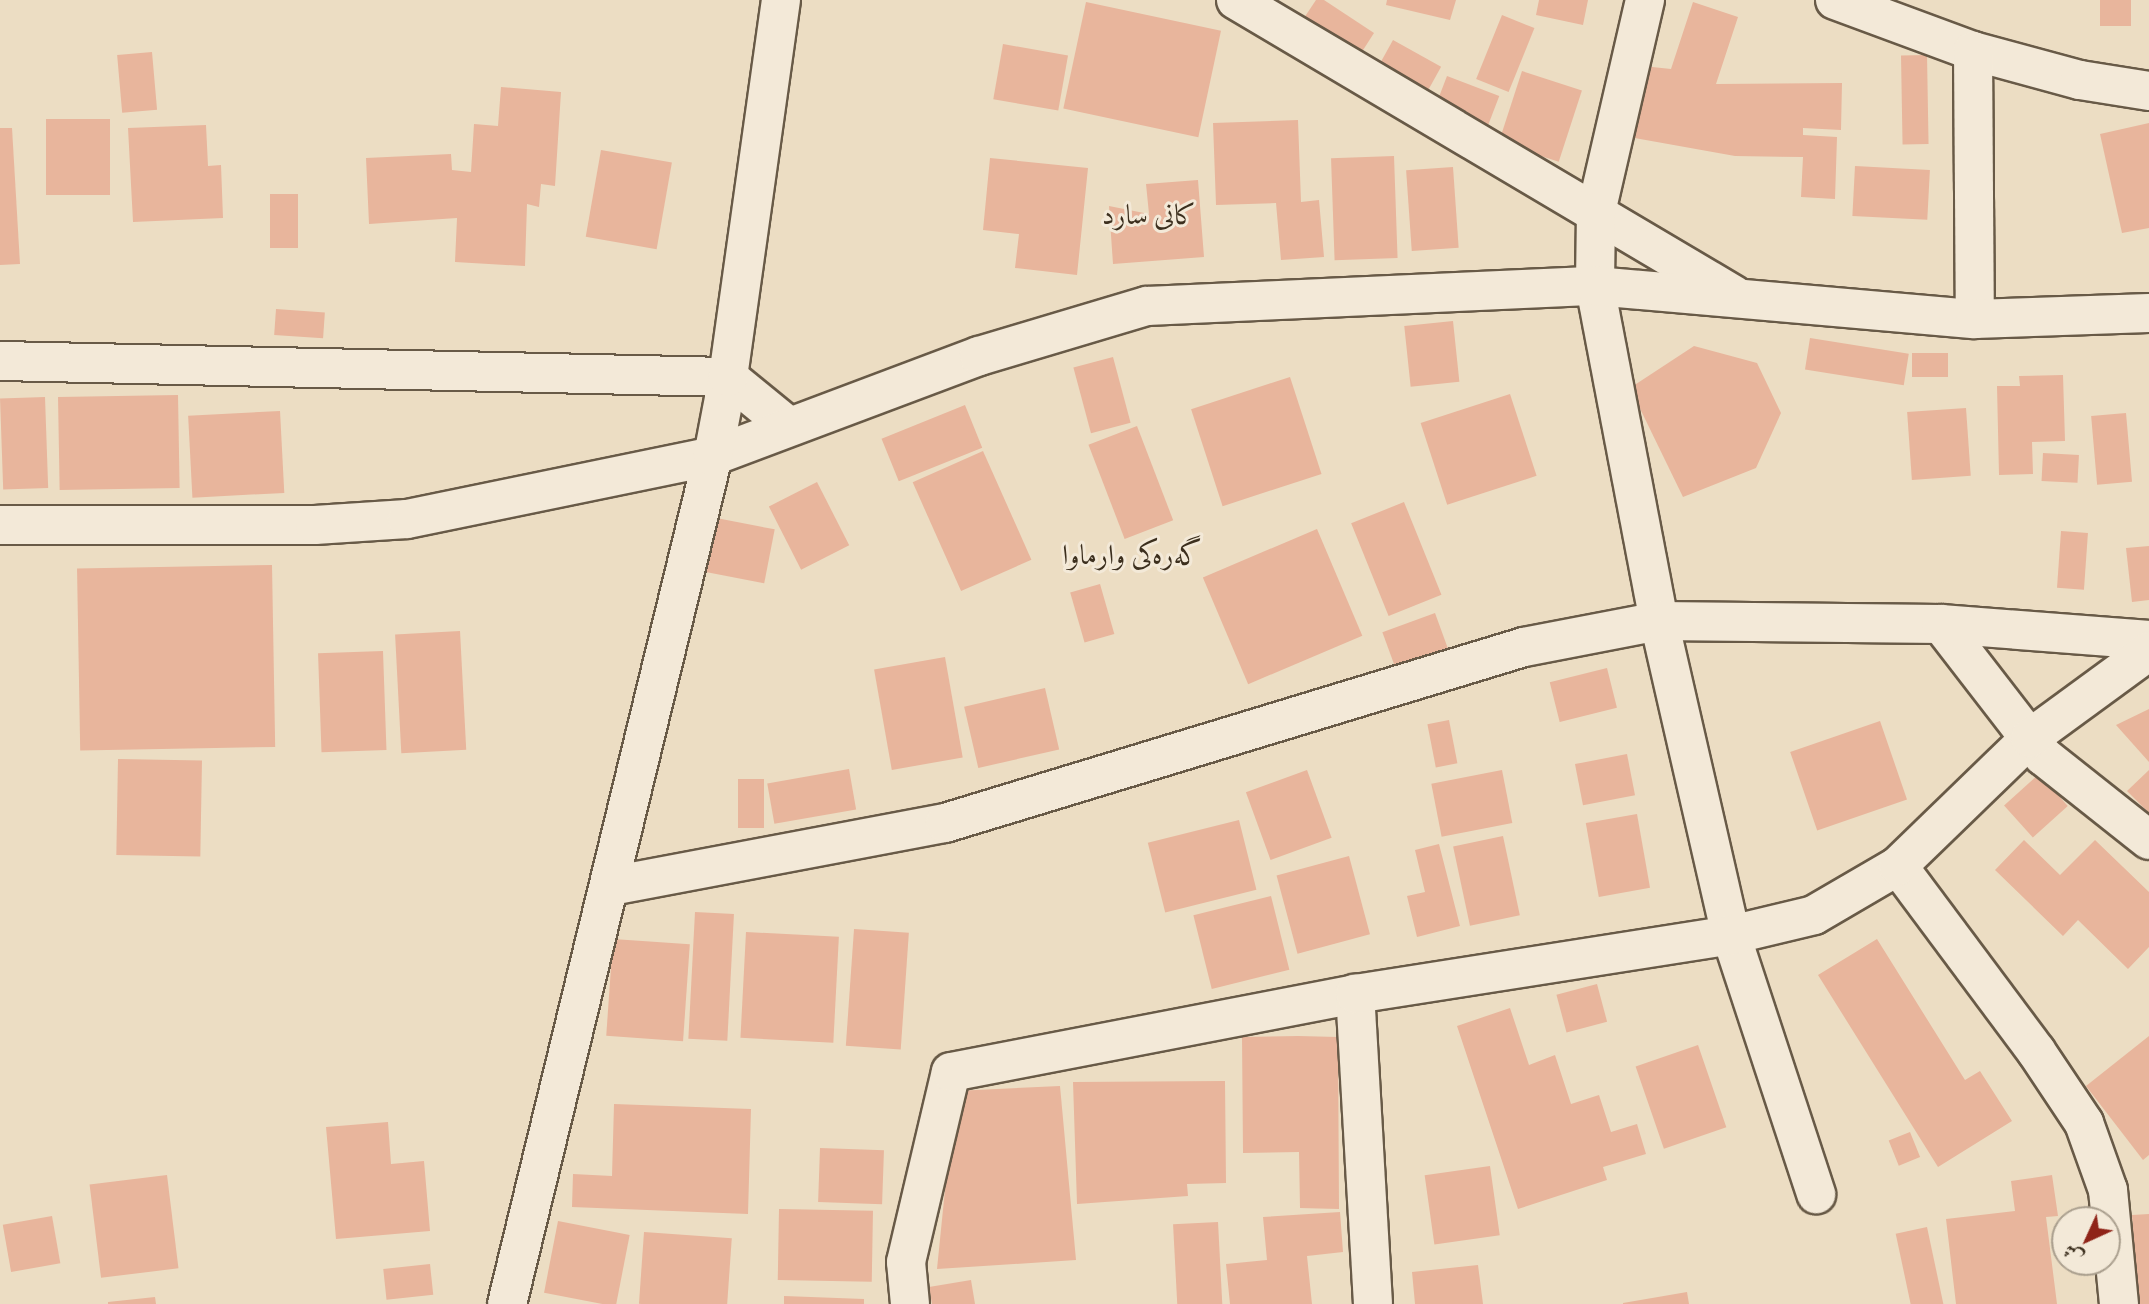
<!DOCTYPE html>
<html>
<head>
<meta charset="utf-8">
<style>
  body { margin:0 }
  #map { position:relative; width:2149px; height:1304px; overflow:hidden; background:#ecddc3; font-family:"Gentium Book Plus",Amiri,serif }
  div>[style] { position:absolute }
  .building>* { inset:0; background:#e8b59c; transform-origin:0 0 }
  .roads { filter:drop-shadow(2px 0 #685a47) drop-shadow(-2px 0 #685a47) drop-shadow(0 2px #685a47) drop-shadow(0 -2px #685a47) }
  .minor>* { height:38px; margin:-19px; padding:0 19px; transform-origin:19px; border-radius:19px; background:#f3e9d8 }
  span { translate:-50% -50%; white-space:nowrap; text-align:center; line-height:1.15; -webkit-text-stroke:6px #f3e9d8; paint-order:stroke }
  .quarter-label { font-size:28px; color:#3c2f1e }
  .north { position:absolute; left:2051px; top:1206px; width:70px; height:70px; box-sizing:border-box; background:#f3e9d8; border:2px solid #aa9f8e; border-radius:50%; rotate:225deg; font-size:19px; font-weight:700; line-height:28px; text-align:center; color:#3c2f1e }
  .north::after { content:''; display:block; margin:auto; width:24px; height:32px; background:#8f2418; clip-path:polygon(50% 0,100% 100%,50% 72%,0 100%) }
</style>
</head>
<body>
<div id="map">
  <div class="building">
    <div style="clip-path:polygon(1316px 0,1324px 0,1374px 33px,1356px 61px,1300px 24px)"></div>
    <div style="clip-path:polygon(1387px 0,1456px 0,1450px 20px,1386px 5px)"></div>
    <div style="clip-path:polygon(1539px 0,1588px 0,1583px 25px,1536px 15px)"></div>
    <div style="left:2100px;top:0;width:31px;height:26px"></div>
    <div style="left:1086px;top:2px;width:138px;height:109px;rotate:12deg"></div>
    <div style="clip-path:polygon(1693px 2px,1738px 17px,1716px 84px,1842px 83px,1841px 130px,1803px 128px,1803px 135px,1837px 137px,1835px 199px,1801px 197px,1803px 157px,1735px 156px,1629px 137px,1643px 66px,1671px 69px)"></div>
    <div style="left:1502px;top:15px;width:35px;height:69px;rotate:22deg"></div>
    <div style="left:1393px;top:40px;width:55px;height:38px;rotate:29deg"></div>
    <div style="left:1003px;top:44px;width:66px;height:56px;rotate:10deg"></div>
    <div style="left:152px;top:52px;width:58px;height:35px;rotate:85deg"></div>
    <div style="left:1927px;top:55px;width:89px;height:26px;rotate:89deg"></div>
    <div style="left:1522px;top:71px;width:63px;height:75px;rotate:18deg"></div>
    <div style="left:1447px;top:76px;width:56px;height:35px;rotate:21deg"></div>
    <div style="clip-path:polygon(501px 87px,561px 92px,555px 186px,541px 184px,539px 207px,527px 204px,525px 266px,455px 262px,457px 218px,369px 224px,366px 158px,451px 154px,452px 170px,471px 172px,474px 124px,498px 126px)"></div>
    <div style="left:46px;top:119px;width:64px;height:76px"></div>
    <div style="clip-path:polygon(1298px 120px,1301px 202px,1319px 200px,1324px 257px,1281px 260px,1276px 203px,1216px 205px,1213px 123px)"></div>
    <div style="clip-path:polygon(2149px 123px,2149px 228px,2122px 233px,2100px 134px)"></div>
    <div style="clip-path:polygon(206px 125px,208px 166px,221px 165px,223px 218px,133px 222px,128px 128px)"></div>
    <div style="clip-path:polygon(0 128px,12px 128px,20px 264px,0 265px)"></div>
    <div style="left:601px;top:150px;width:72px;height:88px;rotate:10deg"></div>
    <div style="left:1394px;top:156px;width:102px;height:63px;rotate:88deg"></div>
    <div style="clip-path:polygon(990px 158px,1088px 168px,1077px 275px,1015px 268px,1019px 234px,983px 230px)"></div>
    <div style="left:1855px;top:166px;width:75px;height:50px;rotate:3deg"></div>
    <div style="left:1453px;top:167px;width:81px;height:47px;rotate:86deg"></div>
    <div style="clip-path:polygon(1198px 180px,1204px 257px,1113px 264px,1109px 206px,1149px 214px,1146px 184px)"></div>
    <div style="left:270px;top:194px;width:28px;height:54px"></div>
    <div style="left:276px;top:309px;width:49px;height:26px;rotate:4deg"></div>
    <div style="left:1453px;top:321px;width:61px;height:49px;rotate:84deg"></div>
    <div style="left:1810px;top:338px;width:100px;height:32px;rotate:9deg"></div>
    <div style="clip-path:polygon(1694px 346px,1757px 363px,1781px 413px,1756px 468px,1683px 497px,1630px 388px)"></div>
    <div style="left:1912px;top:353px;width:36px;height:24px"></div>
    <div style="left:1113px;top:357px;width:68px;height:41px;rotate:75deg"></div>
    <div style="clip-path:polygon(2063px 375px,2065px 441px,2032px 442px,2033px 474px,1999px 475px,1997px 386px,2020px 386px,2019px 376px)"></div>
    <div style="left:1290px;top:377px;width:102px;height:104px;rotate:72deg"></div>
    <div style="left:1510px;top:394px;width:86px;height:94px;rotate:72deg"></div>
    <div style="left:178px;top:395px;width:93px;height:120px;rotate:89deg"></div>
    <div style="left:45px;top:397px;width:91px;height:45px;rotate:88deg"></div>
    <div style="left:965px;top:405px;width:46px;height:90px;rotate:68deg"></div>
    <div style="left:1966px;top:408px;width:68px;height:59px;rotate:86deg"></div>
    <div style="left:280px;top:411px;width:82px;height:92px;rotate:87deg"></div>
    <div style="left:2126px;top:413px;width:69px;height:35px;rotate:85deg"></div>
    <div style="left:1137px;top:426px;width:101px;height:52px;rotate:69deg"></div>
    <div style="left:983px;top:451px;width:119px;height:77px;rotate:66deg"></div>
    <div style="left:2043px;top:453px;width:36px;height:28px;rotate:3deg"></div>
    <div style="left:817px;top:482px;width:71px;height:54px;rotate:63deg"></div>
    <div style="left:1404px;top:502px;width:100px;height:57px;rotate:68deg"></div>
    <div style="left:706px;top:516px;width:70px;height:55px;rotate:11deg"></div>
    <div style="left:1317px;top:529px;width:116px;height:124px;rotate:67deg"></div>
    <div style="left:2061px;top:531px;width:27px;height:57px;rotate:4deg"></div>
    <div style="clip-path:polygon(2149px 546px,2149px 600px,2132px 602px,2126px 548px)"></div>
    <div style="left:272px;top:565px;width:182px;height:195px;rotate:89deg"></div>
    <div style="left:1100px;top:584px;width:52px;height:31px;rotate:74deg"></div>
    <div style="left:1435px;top:613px;width:38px;height:56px;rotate:70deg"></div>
    <div style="left:460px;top:631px;width:119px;height:65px;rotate:87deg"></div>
    <div style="left:383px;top:651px;width:99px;height:65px;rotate:88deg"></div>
    <div style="left:945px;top:657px;width:102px;height:72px;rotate:80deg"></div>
    <div style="left:1607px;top:668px;width:41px;height:59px;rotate:76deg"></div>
    <div style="left:1045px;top:688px;width:63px;height:83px;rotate:77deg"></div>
    <div style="clip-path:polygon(2149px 709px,2149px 762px,2116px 725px)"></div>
    <div style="left:1449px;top:720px;width:44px;height:22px;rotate:79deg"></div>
    <div style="left:1880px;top:721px;width:83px;height:95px;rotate:71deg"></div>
    <div style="left:1627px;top:754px;width:42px;height:53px;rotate:79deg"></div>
    <div style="left:118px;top:759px;width:84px;height:96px;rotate:1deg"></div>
    <div style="left:849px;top:769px;width:41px;height:83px;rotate:80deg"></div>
    <div style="left:1307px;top:770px;width:72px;height:65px;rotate:70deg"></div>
    <div style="left:1502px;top:770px;width:54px;height:72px;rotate:79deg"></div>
    <div style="clip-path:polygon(2149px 770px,2149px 813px,2127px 791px)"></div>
    <div style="left:2039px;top:774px;width:43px;height:47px;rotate:48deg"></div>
    <div style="left:738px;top:779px;width:26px;height:49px"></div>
    <div style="left:1637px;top:814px;width:75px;height:52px;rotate:80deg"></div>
    <div style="left:1239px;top:820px;width:72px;height:94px;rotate:76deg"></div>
    <div style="left:1503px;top:836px;width:81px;height:51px;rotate:78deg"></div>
    <div style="clip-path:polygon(2024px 840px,2060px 875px,2095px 840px,2149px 892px,2149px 947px,2128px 969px,2078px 920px,2063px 936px,1995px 870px)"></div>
    <div style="clip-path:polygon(1439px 844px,1460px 926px,1417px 937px,1407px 896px,1425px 892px,1415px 850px)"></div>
    <div style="left:1349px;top:856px;width:81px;height:75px;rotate:75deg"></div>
    <div style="left:1271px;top:896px;width:76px;height:80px;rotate:76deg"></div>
    <div style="left:695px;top:912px;width:39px;height:127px;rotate:3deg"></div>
    <div style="left:854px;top:929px;width:55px;height:117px;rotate:4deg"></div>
    <div style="left:746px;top:932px;width:93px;height:106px;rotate:3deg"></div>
    <div style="left:613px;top:939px;width:77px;height:97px;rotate:4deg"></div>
    <div style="clip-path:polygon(1877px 939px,1965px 1080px,1980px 1071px,2012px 1121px,1938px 1167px,1818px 975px)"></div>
    <div style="left:1597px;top:984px;width:39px;height:42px;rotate:75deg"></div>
    <div style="clip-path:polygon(1510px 1008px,1529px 1065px,1555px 1055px,1571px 1104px,1599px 1095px,1611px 1132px,1637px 1124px,1646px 1154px,1603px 1167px,1607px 1180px,1518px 1209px,1457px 1026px)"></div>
    <div style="clip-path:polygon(1298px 1036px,1338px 1037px,1339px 1209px,1300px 1208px,1299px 1152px,1243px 1153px,1242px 1037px)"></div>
    <div style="clip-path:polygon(2149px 1036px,2149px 1155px,2143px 1160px,2086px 1086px)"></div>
    <div style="left:1698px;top:1045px;width:87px;height:66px;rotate:71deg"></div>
    <div style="clip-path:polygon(1225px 1081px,1226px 1183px,1187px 1184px,1188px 1196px,1077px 1204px,1073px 1082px)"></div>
    <div style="clip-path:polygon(1060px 1086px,1076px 1260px,937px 1269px,955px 1091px)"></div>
    <div style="clip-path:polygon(614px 1104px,751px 1109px,748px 1214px,572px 1207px,573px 1174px,612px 1176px)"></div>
    <div style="clip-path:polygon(388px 1122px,391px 1164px,424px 1161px,430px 1231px,336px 1239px,326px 1127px)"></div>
    <div style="left:1910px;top:1132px;width:27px;height:23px;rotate:68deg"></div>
    <div style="left:820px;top:1148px;width:64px;height:54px;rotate:2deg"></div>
    <div style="left:1490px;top:1166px;width:70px;height:66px;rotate:82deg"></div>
    <div style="left:167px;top:1175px;width:94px;height:78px;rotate:83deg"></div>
    <div style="clip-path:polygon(2052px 1175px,2058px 1216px,2046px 1217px,2057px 1304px,1956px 1304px,1946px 1219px,2015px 1211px,2011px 1181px)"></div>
    <div style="left:779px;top:1209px;width:94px;height:71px;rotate:1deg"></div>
    <div style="clip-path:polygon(1340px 1212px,1343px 1252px,1307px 1256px,1312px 1304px,1230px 1304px,1226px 1264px,1267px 1260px,1263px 1217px)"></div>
    <div style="clip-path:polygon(2149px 1214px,2149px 1304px,2138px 1304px,2132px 1215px)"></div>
    <div style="left:52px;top:1216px;width:48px;height:50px;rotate:80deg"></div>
    <div style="left:558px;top:1221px;width:73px;height:73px;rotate:11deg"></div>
    <div style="left:1218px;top:1222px;width:82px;height:45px;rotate:87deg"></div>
    <div style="left:1927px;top:1227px;width:79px;height:32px;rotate:78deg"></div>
    <div style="left:644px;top:1232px;width:88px;height:72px;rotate:4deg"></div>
    <div style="left:430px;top:1264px;width:31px;height:47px;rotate:84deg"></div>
    <div style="clip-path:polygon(1478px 1265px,1483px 1304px,1415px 1304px,1412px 1272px)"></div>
    <div style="clip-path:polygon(971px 1280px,975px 1304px,932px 1304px,929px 1287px)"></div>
    <div style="clip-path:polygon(1687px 1292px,1689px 1304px,1623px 1304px,1623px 1303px)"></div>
    <div style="clip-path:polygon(784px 1296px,864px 1299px,864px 1304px,784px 1304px)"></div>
    <div style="clip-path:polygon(155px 1297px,156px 1304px,108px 1304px,108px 1302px)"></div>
  </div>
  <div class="roads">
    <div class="minor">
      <div style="left:1236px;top:0;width:579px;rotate:30.64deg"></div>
      <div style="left:1645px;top:0;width:218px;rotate:103deg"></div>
      <div style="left:1596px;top:212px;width:74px;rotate:90.8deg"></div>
      <div style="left:1595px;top:286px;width:341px;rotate:79.2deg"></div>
      <div style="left:1659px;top:621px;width:322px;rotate:77.1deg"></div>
      <div style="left:1731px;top:935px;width:273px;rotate:71.8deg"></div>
      <div style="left:1835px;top:0;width:147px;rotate:20.3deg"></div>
      <div style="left:1973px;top:51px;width:111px;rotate:15.2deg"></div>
      <div style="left:2080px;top:80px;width:70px;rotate:9.1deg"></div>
      <div style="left:1973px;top:51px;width:268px;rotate:89.6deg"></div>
      <div style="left:0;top:361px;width:728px;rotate:1.26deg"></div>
      <div style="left:728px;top:377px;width:77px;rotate:39.2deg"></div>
      <div style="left:0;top:525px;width:315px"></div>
      <div style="left:315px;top:525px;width:92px;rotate:-3.7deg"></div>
      <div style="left:407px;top:519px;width:312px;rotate:-11.6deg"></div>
      <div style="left:713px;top:456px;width:284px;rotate:-20.6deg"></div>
      <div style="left:979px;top:356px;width:175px;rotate:-16.6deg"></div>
      <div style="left:1147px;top:306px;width:448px;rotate:-2.6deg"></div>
      <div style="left:1595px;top:286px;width:381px;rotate:5deg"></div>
      <div style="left:1975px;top:319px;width:174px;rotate:-2deg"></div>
      <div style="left:1941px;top:624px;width:167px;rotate:52.3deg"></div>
      <div style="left:2043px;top:756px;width:135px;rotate:38.4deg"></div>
      <div style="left:1898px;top:866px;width:231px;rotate:53.3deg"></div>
      <div style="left:2036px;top:1051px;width:87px;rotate:56.3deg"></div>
      <div style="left:2084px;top:1123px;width:71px;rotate:70.3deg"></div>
      <div style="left:2108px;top:1190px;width:115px;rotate:84.5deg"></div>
      <div style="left:611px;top:886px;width:340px;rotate:-10.7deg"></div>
      <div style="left:945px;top:823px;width:605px;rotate:-16.91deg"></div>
      <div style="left:1524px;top:647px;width:137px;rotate:-10.9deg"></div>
      <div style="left:1659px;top:621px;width:282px;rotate:0.6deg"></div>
      <div style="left:1941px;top:624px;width:209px;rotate:4.4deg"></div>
      <div style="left:507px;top:1304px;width:873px;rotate:-76.35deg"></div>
      <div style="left:713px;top:456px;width:80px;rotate:-79.2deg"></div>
      <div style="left:728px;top:377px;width:381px;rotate:-82deg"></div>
      <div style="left:910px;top:1304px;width:42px;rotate:-95.4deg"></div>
      <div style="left:906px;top:1262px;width:195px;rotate:-76.7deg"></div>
      <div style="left:951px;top:1072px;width:411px;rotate:-10.9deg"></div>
      <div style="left:1373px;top:1304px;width:311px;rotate:-93.3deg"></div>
      <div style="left:1355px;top:994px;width:381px;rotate:-8.9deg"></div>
      <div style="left:1731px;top:935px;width:85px;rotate:-13.5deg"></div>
      <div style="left:1814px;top:915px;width:97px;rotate:-30.3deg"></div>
      <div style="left:1898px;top:866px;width:184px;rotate:-44.1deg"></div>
      <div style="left:2030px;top:738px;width:147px;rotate:-36.2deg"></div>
    </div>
  </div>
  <div class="quarter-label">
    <span style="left:1149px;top:214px">کانی سارد</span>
    <span style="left:1132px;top:554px">گەرەکی وارماوا</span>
  </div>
  <div class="north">ش</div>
</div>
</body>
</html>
